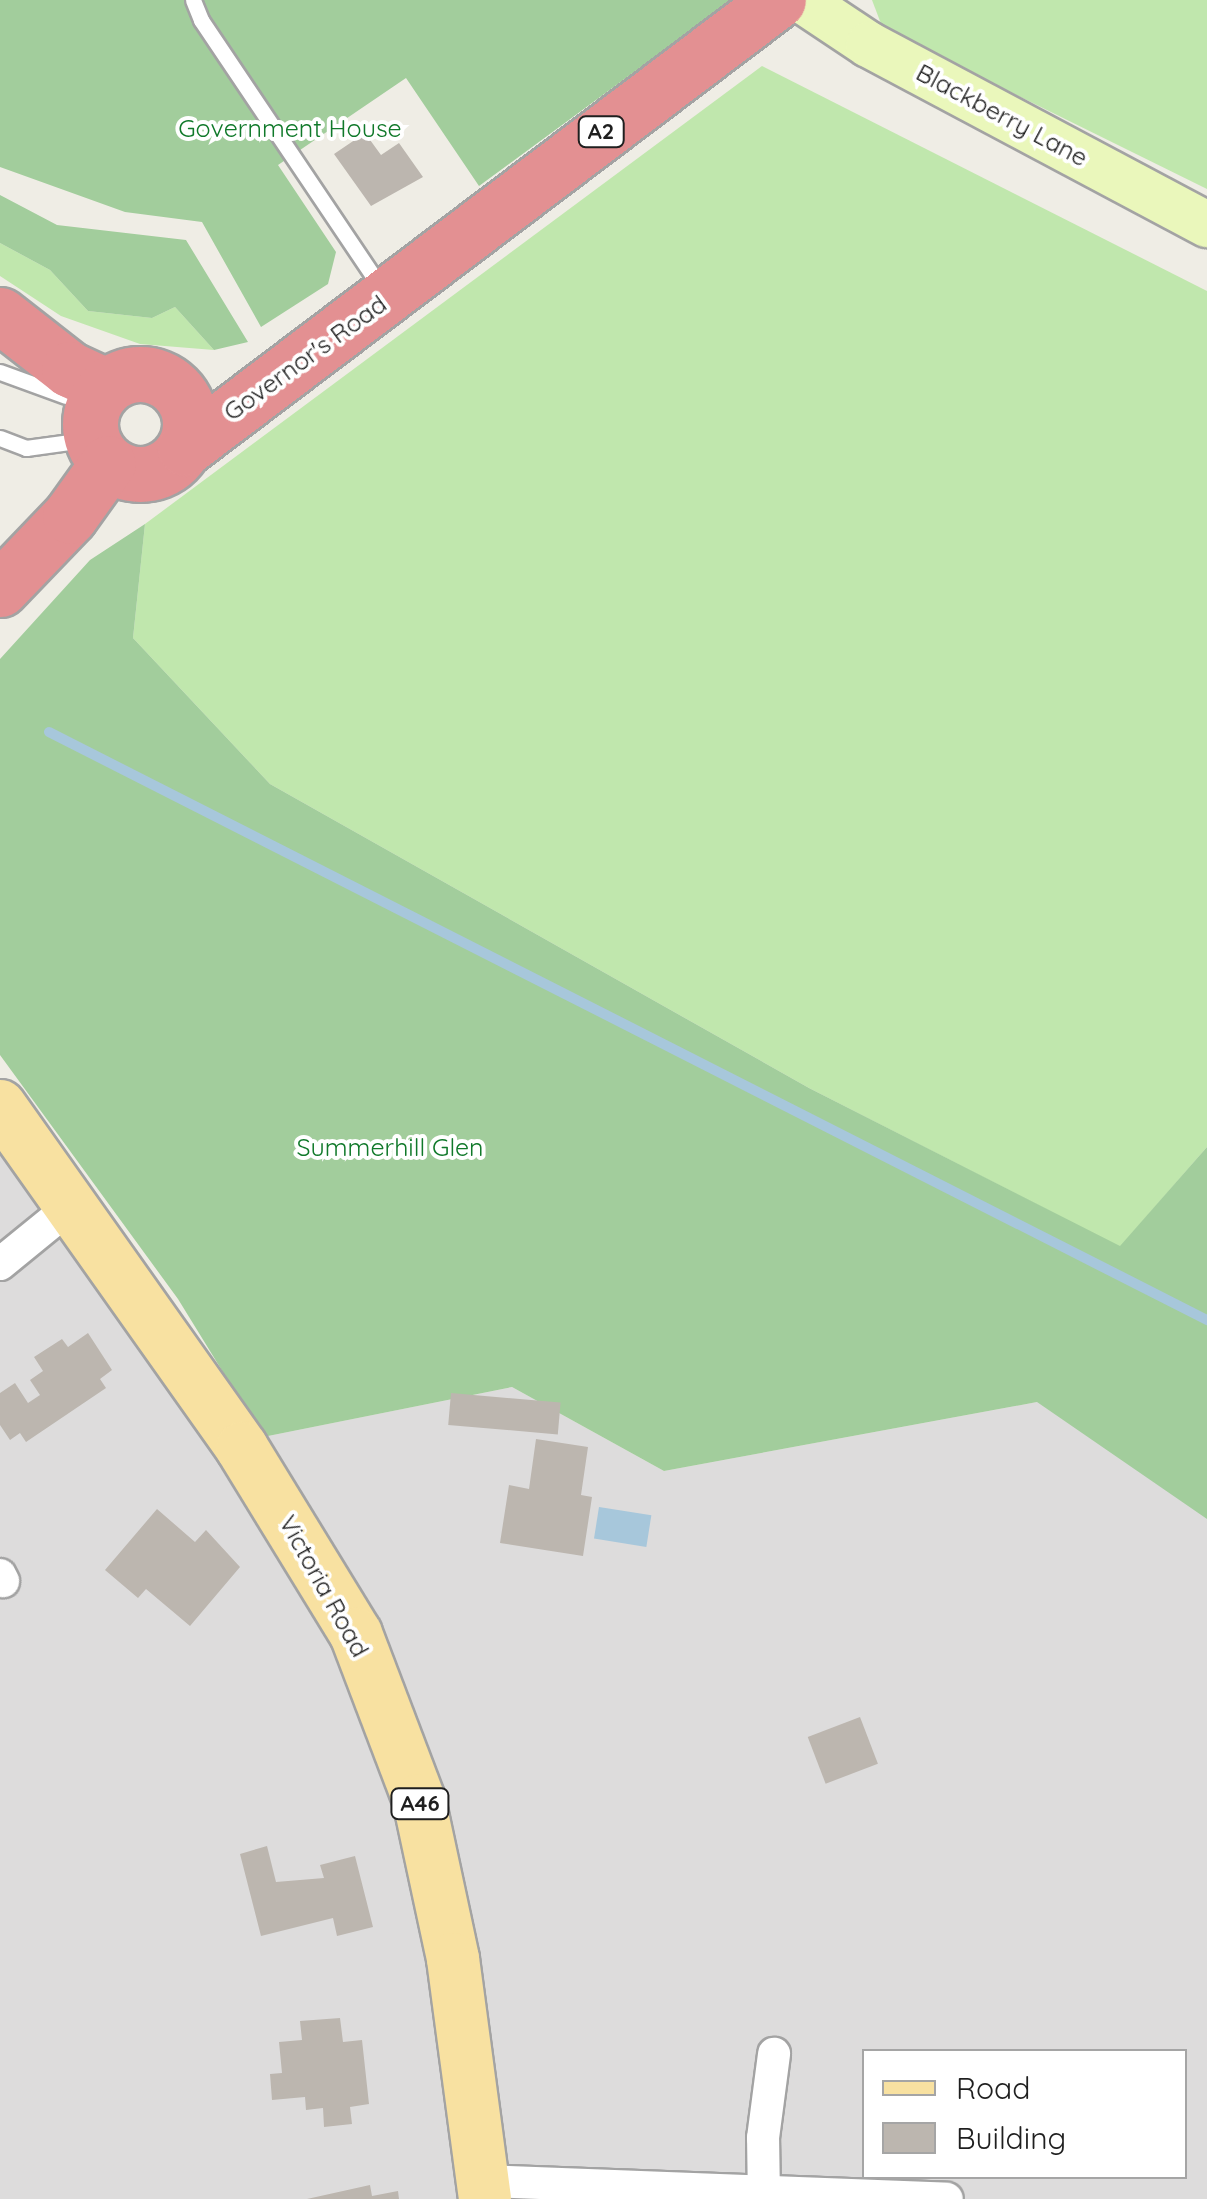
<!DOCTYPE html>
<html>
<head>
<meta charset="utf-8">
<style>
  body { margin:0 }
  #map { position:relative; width:1207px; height:2199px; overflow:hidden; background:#efede5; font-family:Quicksand,sans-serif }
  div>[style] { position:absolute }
  .residential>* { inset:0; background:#dddcdc }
  .grass>* { inset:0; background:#c0e7ad }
  .forest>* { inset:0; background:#a2cd9c }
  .water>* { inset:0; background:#a7c7db; transform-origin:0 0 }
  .stream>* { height:10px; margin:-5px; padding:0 5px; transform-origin:5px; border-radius:5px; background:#a7c7db }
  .building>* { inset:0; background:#bcb6af; transform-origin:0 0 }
  .roads { filter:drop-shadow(2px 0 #a3a3a3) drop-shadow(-2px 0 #a3a3a3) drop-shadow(0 2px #a3a3a3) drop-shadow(0 -2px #a3a3a3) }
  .lane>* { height:15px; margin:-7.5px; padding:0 7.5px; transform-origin:7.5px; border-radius:7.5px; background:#fff }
  .street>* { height:32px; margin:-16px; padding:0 16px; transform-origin:16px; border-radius:16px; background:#fff }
  .secondary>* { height:45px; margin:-22.5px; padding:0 22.5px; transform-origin:22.5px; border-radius:22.5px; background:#eaf7bb }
  .primary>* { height:52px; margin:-26px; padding:0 26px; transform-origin:26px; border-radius:26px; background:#f8e1a1 }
  .highway>* { height:55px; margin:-27.5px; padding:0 27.5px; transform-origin:27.5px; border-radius:27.5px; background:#e39092 }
  .highway>.ring { margin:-27.5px; padding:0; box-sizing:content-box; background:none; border:55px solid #e39092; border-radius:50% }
  span { translate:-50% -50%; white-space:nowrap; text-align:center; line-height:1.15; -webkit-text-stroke:8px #fff; paint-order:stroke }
  .shield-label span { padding:2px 8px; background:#fff; border:2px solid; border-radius:8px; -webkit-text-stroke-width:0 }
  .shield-label { font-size:22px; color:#1f1f1f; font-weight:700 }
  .street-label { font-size:25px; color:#1f1f1f }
  .park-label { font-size:25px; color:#10792a }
  .legend { position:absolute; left:862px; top:2049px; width:325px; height:130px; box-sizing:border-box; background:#fff; border:2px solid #a5a5a5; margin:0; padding:12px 18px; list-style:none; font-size:30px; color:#1f1f1f }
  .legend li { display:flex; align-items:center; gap:20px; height:50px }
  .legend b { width:50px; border:2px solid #a5a5a5 }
</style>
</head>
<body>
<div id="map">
  <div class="residential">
    <div style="clip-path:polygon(evenodd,0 1151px,263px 1437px,512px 1387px,664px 1471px,1037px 1402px,1207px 1412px,1207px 2199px,0 2199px,0 1151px,864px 2052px,1184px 2052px,1184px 2176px,864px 2176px,864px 2052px)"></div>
  </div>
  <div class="grass">
    <div style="clip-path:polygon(872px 0,1207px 0,1207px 189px,883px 29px)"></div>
    <div style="clip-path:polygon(762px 66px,1207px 291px,1207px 1147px,1120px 1247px,809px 1088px,270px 784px,133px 638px,145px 524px)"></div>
    <div style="clip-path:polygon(0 243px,50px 270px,88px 311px,152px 318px,175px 307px,214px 350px,140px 344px,61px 316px,0 276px)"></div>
  </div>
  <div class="forest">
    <div style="clip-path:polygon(0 0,732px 0,479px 186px,406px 78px,278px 165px,336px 252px,328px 284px,261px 327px,202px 222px,125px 212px,0 167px)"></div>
    <div style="clip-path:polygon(0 195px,57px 225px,186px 240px,248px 342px,214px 350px,175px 307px,152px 318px,88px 311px,50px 270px,0 243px)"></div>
    <div style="clip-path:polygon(145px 524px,133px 638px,270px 784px,809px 1088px,1120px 1246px,1207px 1147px,1207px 1519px,1037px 1402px,664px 1471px,512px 1387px,263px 1437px,178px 1299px,0 1055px,0 659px,90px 560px)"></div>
  </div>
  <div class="water">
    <div style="left:599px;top:1507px;width:53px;height:32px;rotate:9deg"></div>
  </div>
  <div class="stream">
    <div style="left:49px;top:732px;width:1299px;rotate:26.92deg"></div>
  </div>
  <div class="building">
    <div style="clip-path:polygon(365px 133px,381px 155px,399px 143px,423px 177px,371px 206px,334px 154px)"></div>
    <div style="clip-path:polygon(88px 1333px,112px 1370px,100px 1379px,106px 1388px,26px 1442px,20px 1433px,10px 1440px,0 1425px,0 1393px,15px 1383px,28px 1403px,40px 1395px,30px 1380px,43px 1371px,34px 1357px,62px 1339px,68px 1347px)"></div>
    <div style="left:451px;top:1393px;width:110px;height:32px;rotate:5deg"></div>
    <div style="clip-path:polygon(536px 1439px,588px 1447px,581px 1495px,592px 1497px,583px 1556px,500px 1543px,509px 1485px,529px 1489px)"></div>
    <div style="clip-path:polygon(157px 1509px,195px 1542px,206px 1530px,240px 1567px,190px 1626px,146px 1589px,138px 1598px,105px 1570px)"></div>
    <div style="left:860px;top:1717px;width:50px;height:56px;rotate:69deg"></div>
    <div style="clip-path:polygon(267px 1846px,276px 1882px,324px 1878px,320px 1865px,355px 1856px,373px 1927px,337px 1936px,333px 1918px,261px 1936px,240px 1854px)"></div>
    <div style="clip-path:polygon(340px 2018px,343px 2042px,362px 2040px,369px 2104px,350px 2107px,352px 2124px,324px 2127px,323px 2108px,306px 2110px,305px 2097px,272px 2100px,270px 2074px,282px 2073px,279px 2042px,302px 2040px,300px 2021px)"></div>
    <div style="clip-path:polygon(370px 2185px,372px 2196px,398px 2191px,399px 2199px,307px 2199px)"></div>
  </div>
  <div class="roads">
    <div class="lane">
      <div style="left:193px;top:0;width:22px;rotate:68deg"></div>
      <div style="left:201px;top:20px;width:324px;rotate:56.1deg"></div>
      <div style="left:0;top:372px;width:70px;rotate:20deg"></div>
      <div style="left:0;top:438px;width:28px;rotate:21deg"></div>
      <div style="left:26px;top:448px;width:67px;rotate:-7.8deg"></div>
    </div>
    <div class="street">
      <div style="left:0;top:1264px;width:92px;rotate:-39.2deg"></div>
      <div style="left:0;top:1575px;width:7px;rotate:63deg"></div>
      <div style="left:485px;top:2181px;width:462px;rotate:2.2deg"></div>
      <div style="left:764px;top:2199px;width:61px;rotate:-90.9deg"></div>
      <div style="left:763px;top:2138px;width:85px;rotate:-82.5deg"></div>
    </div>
    <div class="secondary">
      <div style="left:802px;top:0;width:79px;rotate:33.7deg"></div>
      <div style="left:868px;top:44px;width:384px;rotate:28deg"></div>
    </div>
    <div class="primary">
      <div style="left:0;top:1106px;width:419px;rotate:54.7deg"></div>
      <div style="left:242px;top:1448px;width:218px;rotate:58.5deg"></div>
      <div style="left:356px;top:1634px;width:178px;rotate:69.2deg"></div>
      <div style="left:419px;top:1800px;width:163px;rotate:77.9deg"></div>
      <div style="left:453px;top:1959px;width:242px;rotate:82.4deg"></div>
    </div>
    <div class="highway">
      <div style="left:0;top:315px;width:88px;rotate:38deg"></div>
      <div style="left:69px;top:369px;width:41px;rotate:24.7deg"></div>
      <div class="ring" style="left:90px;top:374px;width:45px;height:45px"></div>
      <div style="left:185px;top:448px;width:743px;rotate:-37.07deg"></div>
      <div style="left:0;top:589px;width:101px;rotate:-46.2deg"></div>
      <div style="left:70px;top:516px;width:65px;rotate:-54.4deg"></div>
    </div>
  </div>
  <div class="shield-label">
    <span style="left:601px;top:132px">A2</span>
    <span style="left:420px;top:1804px">A46</span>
  </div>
  <div class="street-label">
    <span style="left:1002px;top:115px;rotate:28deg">Blackberry Lane</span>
    <span style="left:305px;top:358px;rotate:-36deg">Governor's Road</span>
    <span style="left:324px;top:1586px;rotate:61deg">Victoria Road</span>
  </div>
  <div class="park-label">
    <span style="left:290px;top:128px">Government House</span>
    <span style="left:390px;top:1147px">Summerhill Glen</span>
  </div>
  <ul class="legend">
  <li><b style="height:12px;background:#f8e1a1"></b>Road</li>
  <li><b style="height:28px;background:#bcb6af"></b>Building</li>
  </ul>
</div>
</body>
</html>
